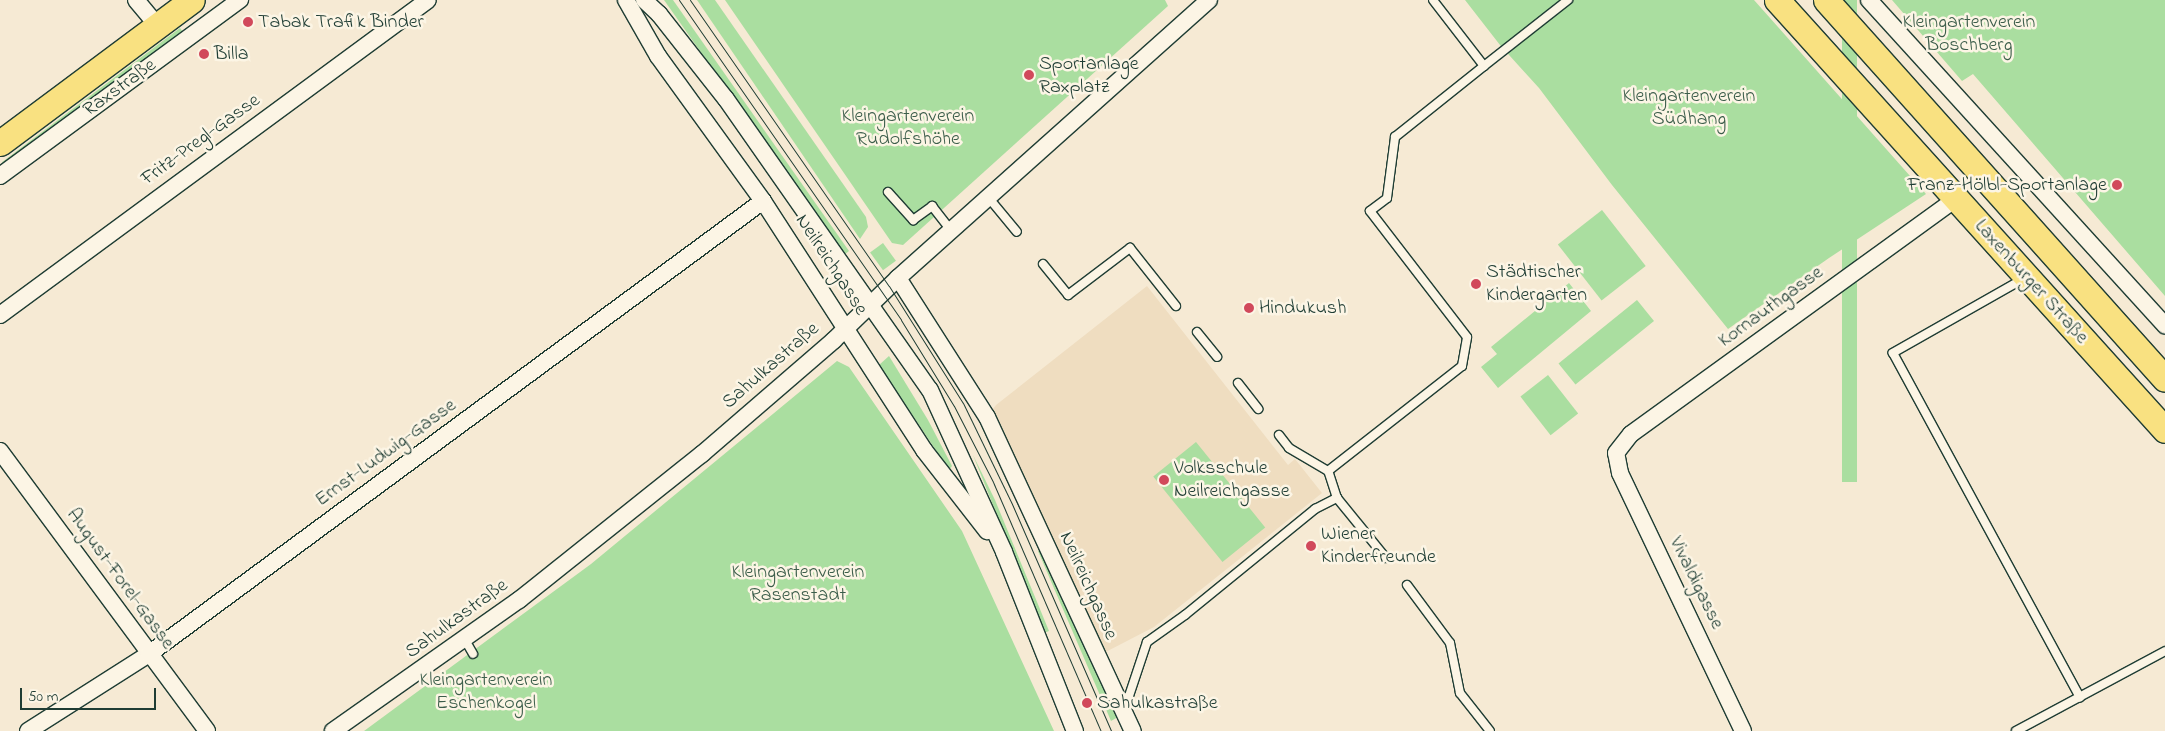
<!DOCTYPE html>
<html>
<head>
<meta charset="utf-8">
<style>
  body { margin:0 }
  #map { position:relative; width:2165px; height:731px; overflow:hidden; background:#f6ead4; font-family:"Indie Flower",sans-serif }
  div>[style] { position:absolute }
  .built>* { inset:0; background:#efddc0 }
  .green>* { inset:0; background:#aadea0; transform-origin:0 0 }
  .roads { filter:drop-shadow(1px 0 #1f3d34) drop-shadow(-1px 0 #1f3d34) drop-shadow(0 1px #1f3d34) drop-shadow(0 -1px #1f3d34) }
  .service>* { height:8px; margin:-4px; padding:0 4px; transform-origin:4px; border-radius:4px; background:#fcf5e5 }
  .minor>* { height:16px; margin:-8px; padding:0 8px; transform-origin:8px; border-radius:8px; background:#fcf5e5 }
  .primary>* { height:25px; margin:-12.5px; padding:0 12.5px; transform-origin:12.5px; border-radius:12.5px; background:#f9e181 }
  .tram>* { height:1px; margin:-0.5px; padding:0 0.5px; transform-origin:0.5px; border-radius:0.5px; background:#1f3d34 }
  .dots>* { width:14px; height:14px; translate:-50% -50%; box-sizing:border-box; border:2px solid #fcf5e5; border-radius:50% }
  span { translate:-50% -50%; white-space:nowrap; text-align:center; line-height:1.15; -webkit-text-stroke:5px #fcf5e5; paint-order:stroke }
  .poi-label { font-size:20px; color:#1f3d34 }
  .left { translate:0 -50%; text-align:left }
  .right { translate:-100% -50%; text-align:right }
  .park-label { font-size:20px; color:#3b5d4a }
  .street-label { font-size:20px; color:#1f3d34 }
  .scale { position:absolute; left:20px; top:688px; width:136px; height:22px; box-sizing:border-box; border:2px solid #1f3d34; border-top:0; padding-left:6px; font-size:15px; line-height:18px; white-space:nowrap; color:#1f3d34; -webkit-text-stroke:4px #fcf5e5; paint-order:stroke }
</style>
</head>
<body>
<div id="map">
  <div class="built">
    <div style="clip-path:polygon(1147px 286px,1288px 465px,1295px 459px,1322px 493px,1154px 627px,1096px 657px,987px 417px,996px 405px)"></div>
  </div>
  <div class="green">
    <div style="clip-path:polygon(664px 0,673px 0,849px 251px,844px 255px)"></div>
    <div style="clip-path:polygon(697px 0,715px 0,866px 217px,868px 227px,860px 239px)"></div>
    <div style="clip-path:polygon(725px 0,1165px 0,1168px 6px,903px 245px,892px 243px)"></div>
    <div style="clip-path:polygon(1465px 0,1754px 0,1926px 194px,1829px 258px,1728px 329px,1612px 185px,1539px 88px,1500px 45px)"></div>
    <div style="left:1842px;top:0;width:15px;height:482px"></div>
    <div style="clip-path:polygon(1892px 0,2165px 0,2165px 296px,1973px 74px,1962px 81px)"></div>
    <div style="left:180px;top:28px;width:5px;height:223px;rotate:53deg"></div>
    <div style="left:1602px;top:210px;width:71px;height:56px;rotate:52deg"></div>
    <div style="left:883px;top:243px;width:22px;height:16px;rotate:54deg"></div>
    <div style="clip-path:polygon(1569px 283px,1591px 311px,1498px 388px,1481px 367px,1497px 354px,1491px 347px)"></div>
    <div style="left:1637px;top:300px;width:27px;height:101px;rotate:51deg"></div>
    <div style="clip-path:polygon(889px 356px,928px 420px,952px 466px,949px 470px,879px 365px)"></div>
    <div style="clip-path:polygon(837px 361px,849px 367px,962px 531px,1054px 731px,364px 731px,591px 564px)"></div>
    <div style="left:1548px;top:375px;width:49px;height:35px;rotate:52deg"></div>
    <div style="left:1196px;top:442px;width:110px;height:55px;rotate:51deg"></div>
    <div style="clip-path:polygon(973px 455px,995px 500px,1049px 631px,1044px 633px)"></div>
    <div style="clip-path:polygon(1040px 550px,1118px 717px,1111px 721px,1038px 551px)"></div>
  </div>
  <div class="roads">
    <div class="service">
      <div style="left:1484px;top:66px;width:107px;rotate:-38.2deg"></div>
      <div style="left:888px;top:192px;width:38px;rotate:48deg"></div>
      <div style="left:913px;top:220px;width:24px;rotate:-36deg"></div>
      <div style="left:932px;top:206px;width:31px;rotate:52deg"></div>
      <div style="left:988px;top:197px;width:45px;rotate:50.4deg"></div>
      <div style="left:1043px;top:264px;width:40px;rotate:51deg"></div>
      <div style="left:1068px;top:295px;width:78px;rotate:-37.2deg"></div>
      <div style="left:1130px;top:248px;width:74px;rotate:51.6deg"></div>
      <div style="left:2023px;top:279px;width:150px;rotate:150.4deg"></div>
      <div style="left:1893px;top:353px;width:392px;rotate:61.5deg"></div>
      <div style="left:1197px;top:332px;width:32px;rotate:51deg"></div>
      <div style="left:1238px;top:383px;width:33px;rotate:52deg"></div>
      <div style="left:1279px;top:435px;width:16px;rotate:52deg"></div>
      <div style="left:1289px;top:448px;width:45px;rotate:30.5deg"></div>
      <div style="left:1337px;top:498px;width:77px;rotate:50.8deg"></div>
      <div style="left:1407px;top:585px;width:72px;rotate:53.4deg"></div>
      <div style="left:1450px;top:643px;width:51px;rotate:78.7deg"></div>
      <div style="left:1460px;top:693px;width:48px;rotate:51.7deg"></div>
      <div style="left:465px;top:640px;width:16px;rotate:60deg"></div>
      <div style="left:1119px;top:701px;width:11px;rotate:-27deg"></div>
      <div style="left:1129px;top:696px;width:57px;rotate:-71.6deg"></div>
      <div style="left:1147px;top:642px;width:47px;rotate:-35.4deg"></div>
      <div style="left:1185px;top:615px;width:168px;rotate:-39.2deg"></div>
      <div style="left:1315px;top:509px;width:25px;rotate:-27deg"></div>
      <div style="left:1337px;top:498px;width:28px;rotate:-108deg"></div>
      <div style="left:1328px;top:471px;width:170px;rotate:-38.1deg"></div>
      <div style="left:1462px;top:366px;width:29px;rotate:-80deg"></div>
      <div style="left:1467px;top:337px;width:159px;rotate:-127.6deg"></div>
      <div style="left:1370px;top:211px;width:21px;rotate:-37deg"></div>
      <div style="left:1387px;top:198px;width:62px;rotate:-82.5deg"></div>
      <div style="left:1395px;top:137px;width:114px;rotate:-38.6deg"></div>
      <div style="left:1484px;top:66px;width:83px;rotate:-127.7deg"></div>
      <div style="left:2016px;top:731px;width:169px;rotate:-28.2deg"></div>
    </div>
    <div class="minor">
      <div style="left:136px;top:0;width:33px;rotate:50deg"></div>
      <div style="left:626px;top:0;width:64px;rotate:60.3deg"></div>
      <div style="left:658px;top:56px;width:179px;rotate:54.1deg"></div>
      <div style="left:763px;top:201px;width:297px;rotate:57.1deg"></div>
      <div style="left:924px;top:450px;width:103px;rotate:52.1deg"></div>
      <div style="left:644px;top:0;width:21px;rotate:43deg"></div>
      <div style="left:659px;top:14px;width:108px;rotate:51.8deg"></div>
      <div style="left:726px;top:99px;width:355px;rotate:55deg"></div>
      <div style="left:930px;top:390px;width:178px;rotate:65.4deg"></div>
      <div style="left:1004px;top:552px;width:193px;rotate:68.4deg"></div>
      <div style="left:1869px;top:0;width:440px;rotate:47.7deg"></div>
      <div style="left:0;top:176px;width:298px;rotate:-36.3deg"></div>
      <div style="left:898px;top:278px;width:165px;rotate:57.4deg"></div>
      <div style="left:987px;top:417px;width:346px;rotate:65.1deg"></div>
      <div style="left:0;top:315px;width:531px;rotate:-36.35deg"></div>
      <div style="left:0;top:451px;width:348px;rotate:53.5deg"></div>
      <div style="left:28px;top:731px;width:143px;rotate:-32.5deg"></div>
      <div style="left:149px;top:654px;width:763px;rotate:-36.42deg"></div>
      <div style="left:333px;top:731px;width:228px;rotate:-35.2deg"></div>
      <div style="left:519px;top:600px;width:234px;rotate:-38.6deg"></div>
      <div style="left:702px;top:454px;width:174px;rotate:-40.8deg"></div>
      <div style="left:834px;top:340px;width:89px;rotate:-44.1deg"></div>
      <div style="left:898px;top:278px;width:417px;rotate:-41.8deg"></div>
      <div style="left:1743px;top:731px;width:286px;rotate:-115.5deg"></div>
      <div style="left:1620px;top:473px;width:20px;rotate:-101deg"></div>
      <div style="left:1616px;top:453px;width:24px;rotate:-52deg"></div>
      <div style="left:1631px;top:434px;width:401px;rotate:-35.9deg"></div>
    </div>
    <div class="primary">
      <div style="left:1777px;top:0;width:579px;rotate:47.94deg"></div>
      <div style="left:1826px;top:0;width:508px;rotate:48.19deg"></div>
      <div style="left:0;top:143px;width:239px;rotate:-36.7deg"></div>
    </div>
  </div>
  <div class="tram">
    <div style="left:679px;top:0;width:389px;rotate:55.2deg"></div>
    <div style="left:901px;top:320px;width:101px;rotate:58.4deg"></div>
    <div style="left:954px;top:406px;width:85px;rotate:62.8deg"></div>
    <div style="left:993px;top:482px;width:271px;rotate:66.6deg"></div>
    <div style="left:690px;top:0;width:348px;rotate:55.2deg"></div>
    <div style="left:889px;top:286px;width:138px;rotate:57.7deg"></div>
    <div style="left:963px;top:403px;width:112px;rotate:64.1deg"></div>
    <div style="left:1012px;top:504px;width:248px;rotate:66.4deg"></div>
  </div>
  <div class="dots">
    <div style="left:248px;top:22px;background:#d1495b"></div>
    <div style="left:204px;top:54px;background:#d1495b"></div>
    <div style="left:1029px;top:75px;background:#d1495b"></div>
    <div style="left:2117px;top:185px;background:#d1495b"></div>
    <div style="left:1476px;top:284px;background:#d1495b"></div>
    <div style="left:1249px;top:308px;background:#d1495b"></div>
    <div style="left:1164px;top:480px;background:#d1495b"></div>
    <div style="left:1311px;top:546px;background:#d1495b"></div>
    <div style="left:1087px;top:703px;background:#d1495b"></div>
  </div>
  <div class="poi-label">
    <span class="left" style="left:258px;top:22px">Tabak Trafik Binder</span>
    <span class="left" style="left:214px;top:54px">Billa</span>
    <span class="left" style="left:1039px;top:76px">Sportanlage<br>Raxplatz</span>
    <span class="right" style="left:2107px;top:185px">Franz-Hölbl-Sportanlage</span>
    <span class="left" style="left:1486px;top:284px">Städtischer<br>Kindergarten</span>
    <span class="left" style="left:1259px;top:308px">Hindukush</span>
    <span class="left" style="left:1174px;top:480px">Volksschule<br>Neilreichgasse</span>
    <span class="left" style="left:1321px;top:546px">Wiener<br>Kinderfreunde</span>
    <span class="left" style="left:1097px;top:703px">Sahulkastraße</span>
  </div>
  <div class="park-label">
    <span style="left:1969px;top:34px">Kleingartenverein<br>Boschberg</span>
    <span style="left:1689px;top:108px">Kleingartenverein<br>Südhang</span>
    <span style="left:908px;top:128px">Kleingartenverein<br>Rudolfshöhe</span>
    <span style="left:798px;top:584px">Kleingartenverein<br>Rasenstadt</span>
    <span style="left:486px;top:692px">Kleingartenverein<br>Eschenkogel</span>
  </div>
  <div class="street-label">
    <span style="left:120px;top:88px;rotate:-36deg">Raxstraße</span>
    <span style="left:201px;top:140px;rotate:-36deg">Fritz-Pregl-Gasse</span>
    <span style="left:831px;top:265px;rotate:57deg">Neilreichgasse</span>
    <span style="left:2031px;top:282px;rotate:48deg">Laxenburger Straße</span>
    <span style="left:1771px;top:307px;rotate:-36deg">Kornauthgasse</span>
    <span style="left:771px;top:366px;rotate:-41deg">Sahulkastraße</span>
    <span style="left:386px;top:453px;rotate:-36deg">Ernst-Ludwig-Gasse</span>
    <span style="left:120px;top:579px;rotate:54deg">August-Forel-Gasse</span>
    <span style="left:1696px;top:583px;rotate:64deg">Vivaldigasse</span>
    <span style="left:1088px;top:586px;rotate:66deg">Neilreichgasse</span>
    <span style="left:457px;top:619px;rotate:-36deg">Sahulkastraße</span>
  </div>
  <div class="scale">50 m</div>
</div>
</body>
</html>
